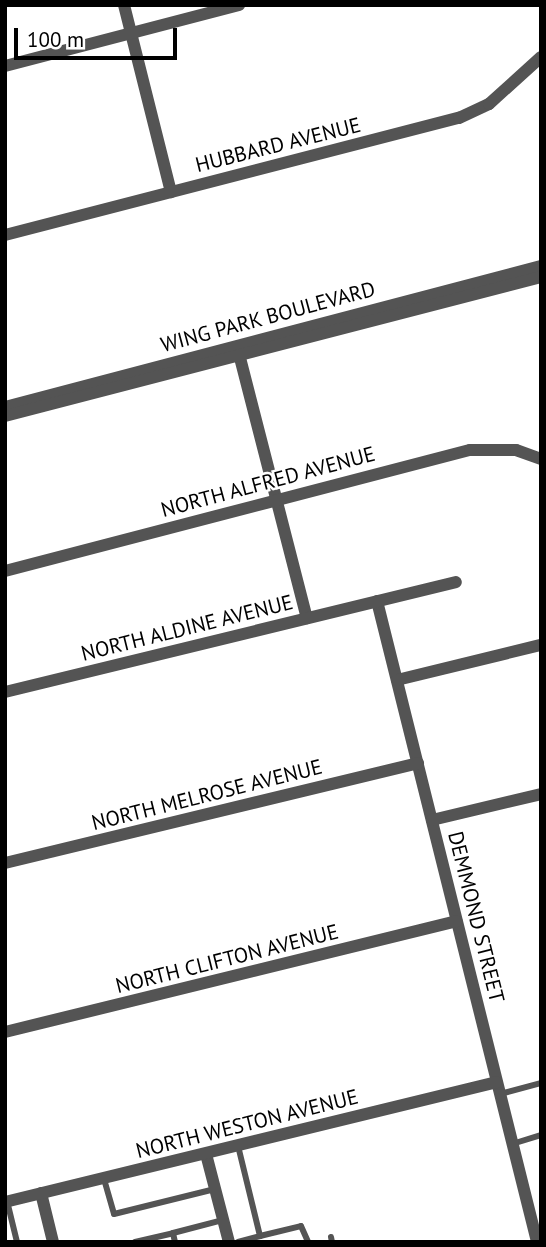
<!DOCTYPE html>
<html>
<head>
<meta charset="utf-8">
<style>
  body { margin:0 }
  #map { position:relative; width:546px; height:1247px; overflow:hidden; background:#fff; font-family:"PT Sans",sans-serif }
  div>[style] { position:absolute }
  .service>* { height:6px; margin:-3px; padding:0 3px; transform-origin:3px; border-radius:3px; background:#545454 }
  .minor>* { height:12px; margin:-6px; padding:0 6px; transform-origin:6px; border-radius:6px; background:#545454 }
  span { translate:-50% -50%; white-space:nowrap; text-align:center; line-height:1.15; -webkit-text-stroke:5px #fff; paint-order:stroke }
  .street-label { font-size:21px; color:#000 }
  .frame { position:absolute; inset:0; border:7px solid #000; pointer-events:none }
  .scale { position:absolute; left:14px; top:28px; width:163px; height:32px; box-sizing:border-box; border:4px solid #000; border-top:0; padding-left:9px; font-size:21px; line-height:24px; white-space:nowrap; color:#000; -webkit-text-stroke:5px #fff; paint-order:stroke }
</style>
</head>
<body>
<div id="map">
  <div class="service">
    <div style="left:500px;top:1094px;width:42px;rotate:-15deg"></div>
    <div style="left:512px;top:1144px;width:30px;rotate:-17deg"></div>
    <div style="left:104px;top:1179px;width:36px;rotate:74deg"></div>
    <div style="left:114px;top:1214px;width:104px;rotate:-13.9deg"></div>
    <div style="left:7px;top:1201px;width:42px;rotate:76.3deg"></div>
    <div style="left:260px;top:1236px;width:42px;rotate:-13.7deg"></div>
    <div style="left:301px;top:1226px;width:17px;rotate:66deg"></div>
    <div style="left:331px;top:1237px;width:5px;rotate:79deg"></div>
    <div style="left:135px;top:1242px;width:39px;rotate:-13deg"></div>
    <div style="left:175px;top:1242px;width:9px;rotate:-103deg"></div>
    <div style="left:173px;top:1233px;width:52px;rotate:-14.6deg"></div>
    <div style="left:238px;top:1242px;width:23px;rotate:-15deg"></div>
    <div style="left:260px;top:1236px;width:93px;rotate:-103.7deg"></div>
  </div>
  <div class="minor">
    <div style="left:124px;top:5px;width:193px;rotate:75.9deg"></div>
    <div style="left:5px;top:66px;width:242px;rotate:-14.6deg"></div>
    <div style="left:5px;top:235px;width:469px;rotate:-14.5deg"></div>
    <div style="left:459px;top:118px;width:33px;rotate:-25deg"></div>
    <div style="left:489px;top:104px;width:70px;rotate:-42.1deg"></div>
    <div style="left:238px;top:350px;width:277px;rotate:75.6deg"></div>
    <div style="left:5px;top:407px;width:554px;rotate:-14.74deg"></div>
    <div style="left:5px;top:416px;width:554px;rotate:-14.54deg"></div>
    <div style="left:5px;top:571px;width:480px;rotate:-14.6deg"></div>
    <div style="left:470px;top:450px;width:46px"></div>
    <div style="left:516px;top:450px;width:27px;rotate:20deg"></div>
    <div style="left:377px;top:601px;width:661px;rotate:75.98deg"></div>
    <div style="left:397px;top:680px;width:148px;rotate:-13.7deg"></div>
    <div style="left:5px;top:692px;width:464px;rotate:-13.7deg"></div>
    <div style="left:432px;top:820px;width:112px;rotate:-13.4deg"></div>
    <div style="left:5px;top:863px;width:425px;rotate:-13.6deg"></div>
    <div style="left:5px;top:1032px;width:465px;rotate:-13.8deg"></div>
    <div style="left:206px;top:1154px;width:91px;rotate:75.4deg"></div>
    <div style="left:41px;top:1193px;width:50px;rotate:76.2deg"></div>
    <div style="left:5px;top:1202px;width:506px;rotate:-13.71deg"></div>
  </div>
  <div class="street-label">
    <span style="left:278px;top:145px;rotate:-14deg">HUBBARD AVENUE</span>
    <span style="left:268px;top:317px;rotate:-15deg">WING PARK BOULEVARD</span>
    <span style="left:268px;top:482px;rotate:-15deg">NORTH ALFRED AVENUE</span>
    <span style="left:187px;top:628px;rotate:-14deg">NORTH ALDINE AVENUE</span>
    <span style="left:207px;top:795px;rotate:-14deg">NORTH MELROSE AVENUE</span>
    <span style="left:476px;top:917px;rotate:76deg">DEMMOND STREET</span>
    <span style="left:227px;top:959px;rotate:-14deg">NORTH CLIFTON AVENUE</span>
    <span style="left:247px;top:1124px;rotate:-14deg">NORTH WESTON AVENUE</span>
  </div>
  <div class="frame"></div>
  <div class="scale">100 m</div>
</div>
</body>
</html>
